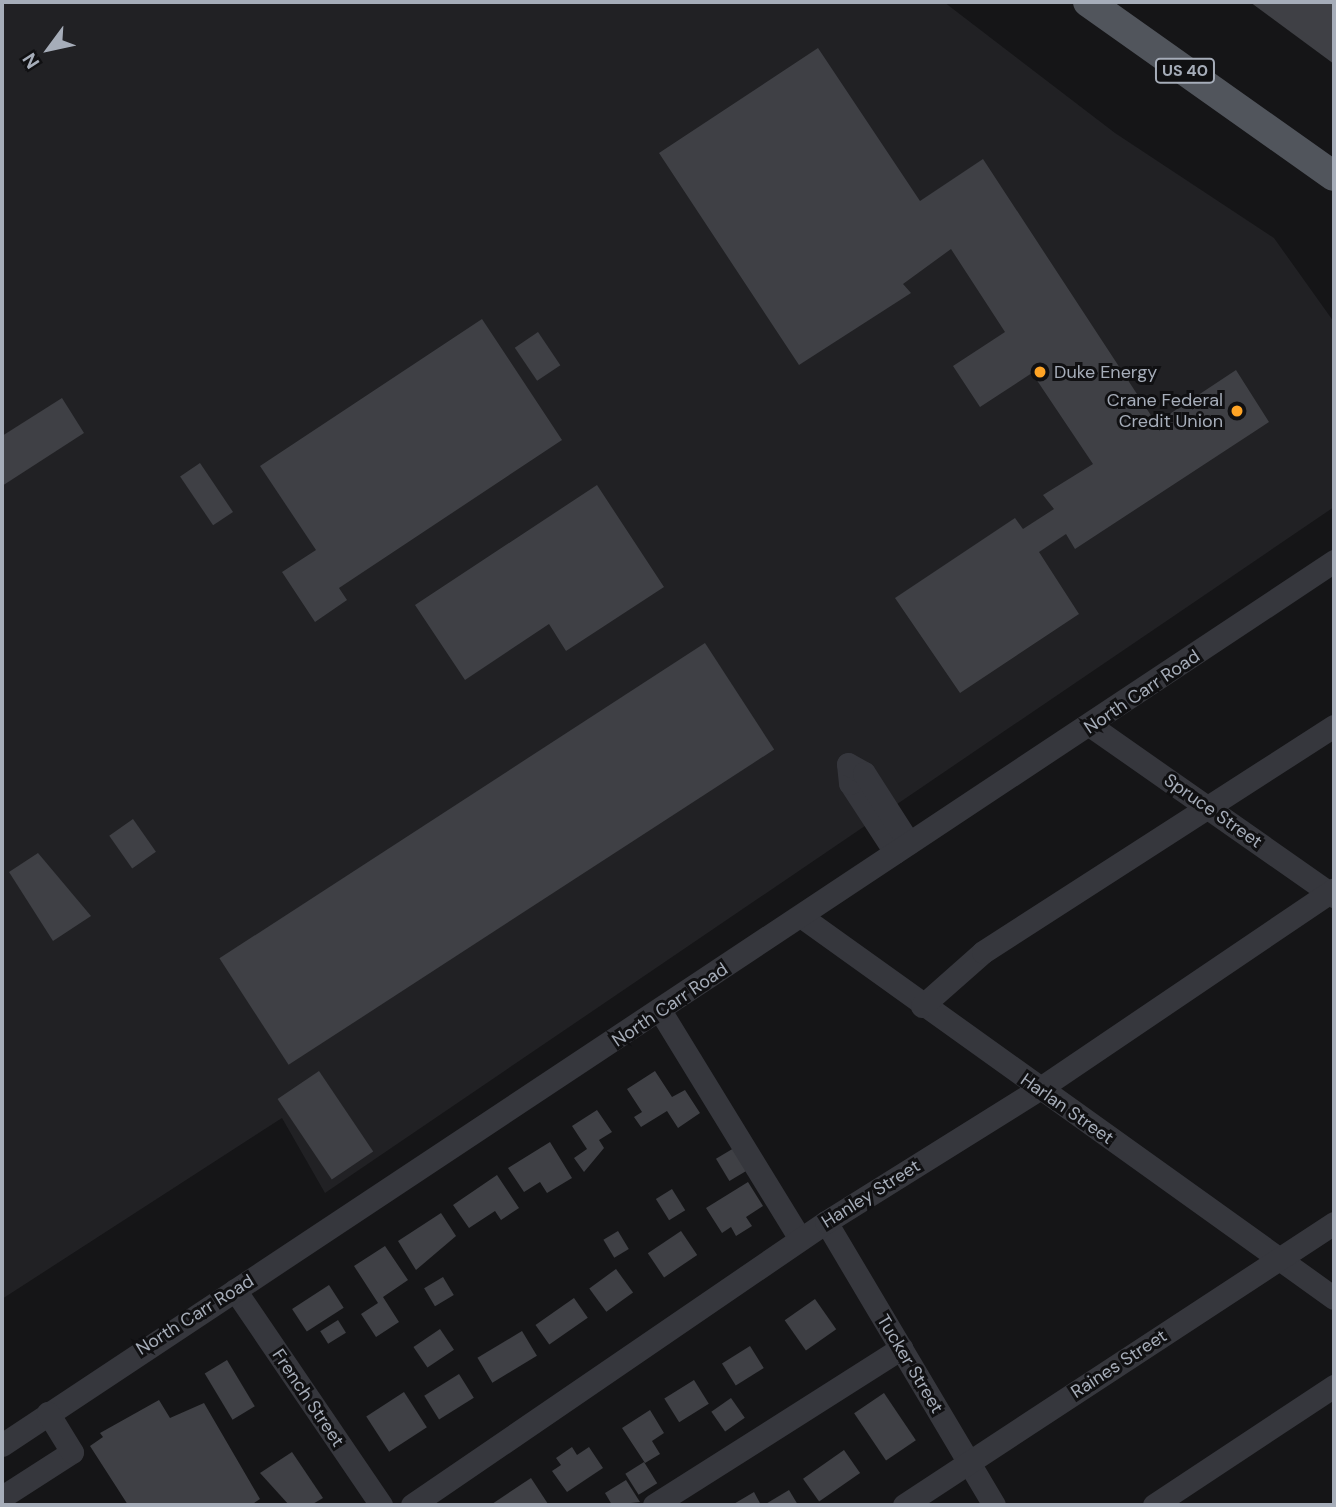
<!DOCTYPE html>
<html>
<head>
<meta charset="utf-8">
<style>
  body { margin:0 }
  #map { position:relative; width:1336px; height:1507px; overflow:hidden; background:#151517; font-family:"DM Sans",sans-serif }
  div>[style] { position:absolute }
  .built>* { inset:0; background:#212124 }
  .building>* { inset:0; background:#3f4045; transform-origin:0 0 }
  .minor>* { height:23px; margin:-11.5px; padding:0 11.5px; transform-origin:11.5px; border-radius:11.5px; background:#36373d }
  .major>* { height:30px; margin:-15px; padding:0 15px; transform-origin:15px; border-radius:15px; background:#51555c }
  .dots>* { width:19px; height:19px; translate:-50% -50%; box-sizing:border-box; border:4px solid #101012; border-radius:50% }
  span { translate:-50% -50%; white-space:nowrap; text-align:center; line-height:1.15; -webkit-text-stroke:6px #101012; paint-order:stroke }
  .shield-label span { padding:2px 5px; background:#101012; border:2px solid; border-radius:5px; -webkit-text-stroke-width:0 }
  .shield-label { font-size:16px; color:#a6adb9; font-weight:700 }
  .poi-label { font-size:18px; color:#a6adb9 }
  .left { translate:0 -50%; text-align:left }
  .right { translate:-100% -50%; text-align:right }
  .street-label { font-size:18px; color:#a6adb9 }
  .frame { position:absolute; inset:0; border:4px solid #a6adb9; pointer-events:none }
  .north { position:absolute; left:14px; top:14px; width:70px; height:70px; -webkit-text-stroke:5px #101012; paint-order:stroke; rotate:237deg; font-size:19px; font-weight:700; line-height:28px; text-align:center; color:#a6adb9 }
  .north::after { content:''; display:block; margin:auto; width:24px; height:32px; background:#a6adb9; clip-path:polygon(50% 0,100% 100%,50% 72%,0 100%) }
</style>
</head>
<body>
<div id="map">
  <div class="built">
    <div style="clip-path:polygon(2px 2px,944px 2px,1115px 133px,1274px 238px,1334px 322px,1334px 507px,325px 1193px,282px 1118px,2px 1299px)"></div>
  </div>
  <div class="building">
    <div style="clip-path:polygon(1250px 2px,1334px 2px,1334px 64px)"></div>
    <div style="clip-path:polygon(818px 48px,920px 201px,983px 159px,1156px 423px,1236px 370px,1269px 422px,1075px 549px,1066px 534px,1039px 552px,1079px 614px,960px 693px,895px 598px,1015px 518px,1023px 529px,1054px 509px,1043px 495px,1093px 464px,1032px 373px,980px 407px,953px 366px,1005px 332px,951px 249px,903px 284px,911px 293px,799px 365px,659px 153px)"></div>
    <div style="clip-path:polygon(482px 319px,562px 440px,339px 588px,347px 600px,315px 622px,282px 572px,316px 550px,260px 466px)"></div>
    <div style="left:538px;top:332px;width:40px;height:28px;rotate:56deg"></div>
    <div style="clip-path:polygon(62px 398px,84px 433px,2px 486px,2px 436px)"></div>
    <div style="left:200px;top:463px;width:59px;height:24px;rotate:56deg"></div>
    <div style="clip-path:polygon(597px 485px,664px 587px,566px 651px,549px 624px,465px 680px,415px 605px)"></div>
    <div style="left:705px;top:643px;width:127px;height:579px;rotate:57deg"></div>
    <div style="left:133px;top:819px;width:40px;height:29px;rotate:55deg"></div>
    <div style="clip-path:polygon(38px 853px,91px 916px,53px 941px,9px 872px)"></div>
    <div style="left:319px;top:1071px;width:97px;height:50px;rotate:56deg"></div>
    <div style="clip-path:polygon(655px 1071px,672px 1097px,685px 1090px,700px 1113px,678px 1128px,667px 1111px,641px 1127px,634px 1117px,642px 1112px,627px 1089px)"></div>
    <div style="clip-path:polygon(597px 1110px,612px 1132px,599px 1140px,604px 1148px,584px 1172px,574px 1158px,587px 1149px,572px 1126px)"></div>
    <div style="clip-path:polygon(550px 1142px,572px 1178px,547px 1193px,540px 1182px,524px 1192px,508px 1168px)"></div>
    <div style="left:734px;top:1148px;width:26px;height:21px;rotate:59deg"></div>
    <div style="clip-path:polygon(497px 1175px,519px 1208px,501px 1220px,495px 1211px,469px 1228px,453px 1205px)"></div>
    <div style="clip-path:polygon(748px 1182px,763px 1206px,746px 1217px,752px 1226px,736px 1236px,731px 1227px,722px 1233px,706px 1208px)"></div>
    <div style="left:672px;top:1189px;width:25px;height:19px;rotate:58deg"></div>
    <div style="clip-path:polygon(441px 1213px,456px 1236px,416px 1270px,398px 1241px)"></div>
    <div style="left:618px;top:1231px;width:21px;height:17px;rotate:59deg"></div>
    <div style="left:681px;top:1231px;width:29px;height:40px;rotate:56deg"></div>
    <div style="clip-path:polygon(385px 1246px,408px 1280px,383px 1297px,399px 1322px,376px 1337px,361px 1314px,378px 1303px,354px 1266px)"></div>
    <div style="left:616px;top:1269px;width:29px;height:33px;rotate:54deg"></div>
    <div style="left:443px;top:1277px;width:21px;height:22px;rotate:59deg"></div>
    <div style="left:329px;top:1285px;width:27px;height:44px;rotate:57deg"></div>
    <div style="left:574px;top:1298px;width:24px;height:47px;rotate:55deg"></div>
    <div style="left:815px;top:1299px;width:37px;height:37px;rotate:55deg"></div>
    <div style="left:338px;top:1320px;width:15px;height:21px;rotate:58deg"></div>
    <div style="left:440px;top:1329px;width:25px;height:32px;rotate:56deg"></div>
    <div style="left:522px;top:1331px;width:29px;height:52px;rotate:59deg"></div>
    <div style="left:750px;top:1346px;width:26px;height:33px;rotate:58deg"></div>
    <div style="left:227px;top:1360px;width:54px;height:26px;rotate:59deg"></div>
    <div style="left:459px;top:1374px;width:28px;height:41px;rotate:58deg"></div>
    <div style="left:694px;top:1380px;width:28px;height:35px;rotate:58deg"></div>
    <div style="left:404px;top:1392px;width:42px;height:45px;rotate:57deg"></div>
    <div style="left:884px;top:1393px;width:57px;height:36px;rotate:56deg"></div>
    <div style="left:731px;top:1398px;width:24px;height:24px;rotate:55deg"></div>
    <div style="clip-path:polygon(159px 1400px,170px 1418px,204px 1403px,260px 1499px,251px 1505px,128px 1505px,90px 1446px,103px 1437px,100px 1433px)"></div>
    <div style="clip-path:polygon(650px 1410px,664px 1433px,652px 1441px,660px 1454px,645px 1463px,622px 1428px)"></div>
    <div style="clip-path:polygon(572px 1447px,577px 1455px,589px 1447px,603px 1468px,567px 1492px,552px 1471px,561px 1465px,556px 1458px)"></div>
    <div style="left:844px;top:1450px;width:28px;height:50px;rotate:55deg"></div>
    <div style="clip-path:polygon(292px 1452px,323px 1498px,311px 1505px,289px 1505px,260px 1473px)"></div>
    <div style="left:644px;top:1462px;width:25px;height:22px;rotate:58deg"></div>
    <div style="clip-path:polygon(531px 1478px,548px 1504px,493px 1505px,492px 1504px)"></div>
    <div style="clip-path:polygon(626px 1480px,640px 1502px,612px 1505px,605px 1493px)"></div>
    <div style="clip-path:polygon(789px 1490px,798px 1505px,764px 1505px)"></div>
    <div style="clip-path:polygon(754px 1492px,761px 1505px,732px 1505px)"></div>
  </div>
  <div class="minor">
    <div style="left:1091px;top:726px;width:297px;rotate:35deg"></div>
    <div style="left:895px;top:852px;width:82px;rotate:-123.1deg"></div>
    <div style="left:850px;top:783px;width:19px;rotate:-96deg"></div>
    <div style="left:848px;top:764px;width:18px;rotate:29deg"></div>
    <div style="left:864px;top:773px;width:83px;rotate:57.3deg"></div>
    <div style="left:802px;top:917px;width:654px;rotate:35.61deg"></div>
    <div style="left:922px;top:1006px;width:81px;rotate:-41.5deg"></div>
    <div style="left:983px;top:952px;width:417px;rotate:-32.8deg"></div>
    <div style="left:661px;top:1012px;width:266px;rotate:58.5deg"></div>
    <div style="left:826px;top:1222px;width:329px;rotate:59.3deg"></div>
    <div style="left:235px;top:1290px;width:260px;rotate:55.8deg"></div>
    <div style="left:2px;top:1445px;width:1599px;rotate:-33.57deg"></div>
    <div style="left:2px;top:1497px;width:83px;rotate:-32.7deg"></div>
    <div style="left:72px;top:1452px;width:46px;rotate:-121.6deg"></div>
    <div style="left:412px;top:1505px;width:501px;rotate:-34.36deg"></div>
    <div style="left:826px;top:1222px;width:251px;rotate:-32deg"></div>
    <div style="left:1039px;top:1089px;width:356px;rotate:-34.1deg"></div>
    <div style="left:654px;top:1505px;width:293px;rotate:-32.4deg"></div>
    <div style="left:904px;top:1505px;width:514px;rotate:-33.26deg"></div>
    <div style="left:1154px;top:1505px;width:216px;rotate:-33.5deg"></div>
  </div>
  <div class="major">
    <div style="left:1088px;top:2px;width:301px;rotate:35.3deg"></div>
  </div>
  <div class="dots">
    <div style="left:1040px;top:372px;background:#ffa425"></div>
    <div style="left:1237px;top:411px;background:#ffa425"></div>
  </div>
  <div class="shield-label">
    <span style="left:1185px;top:71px">US 40</span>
  </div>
  <div class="poi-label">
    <span class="left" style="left:1054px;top:372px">Duke Energy</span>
    <span class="right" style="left:1223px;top:411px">Crane Federal<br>Credit Union</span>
  </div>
  <div class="street-label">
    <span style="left:1142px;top:692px;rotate:-34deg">North Carr Road</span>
    <span style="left:1213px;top:811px;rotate:35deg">Spruce Street</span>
    <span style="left:670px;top:1005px;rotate:-34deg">North Carr Road</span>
    <span style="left:1067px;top:1109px;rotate:35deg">Harlan Street</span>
    <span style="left:871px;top:1194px;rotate:-32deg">Hanley Street</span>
    <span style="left:195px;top:1315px;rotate:-32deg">North Carr Road</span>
    <span style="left:910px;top:1364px;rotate:59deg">Tucker Street</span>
    <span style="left:1119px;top:1364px;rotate:-33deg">Raines Street</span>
    <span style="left:308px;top:1398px;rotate:56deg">French Street</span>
  </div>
  <div class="frame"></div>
  <div class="north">N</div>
</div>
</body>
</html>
